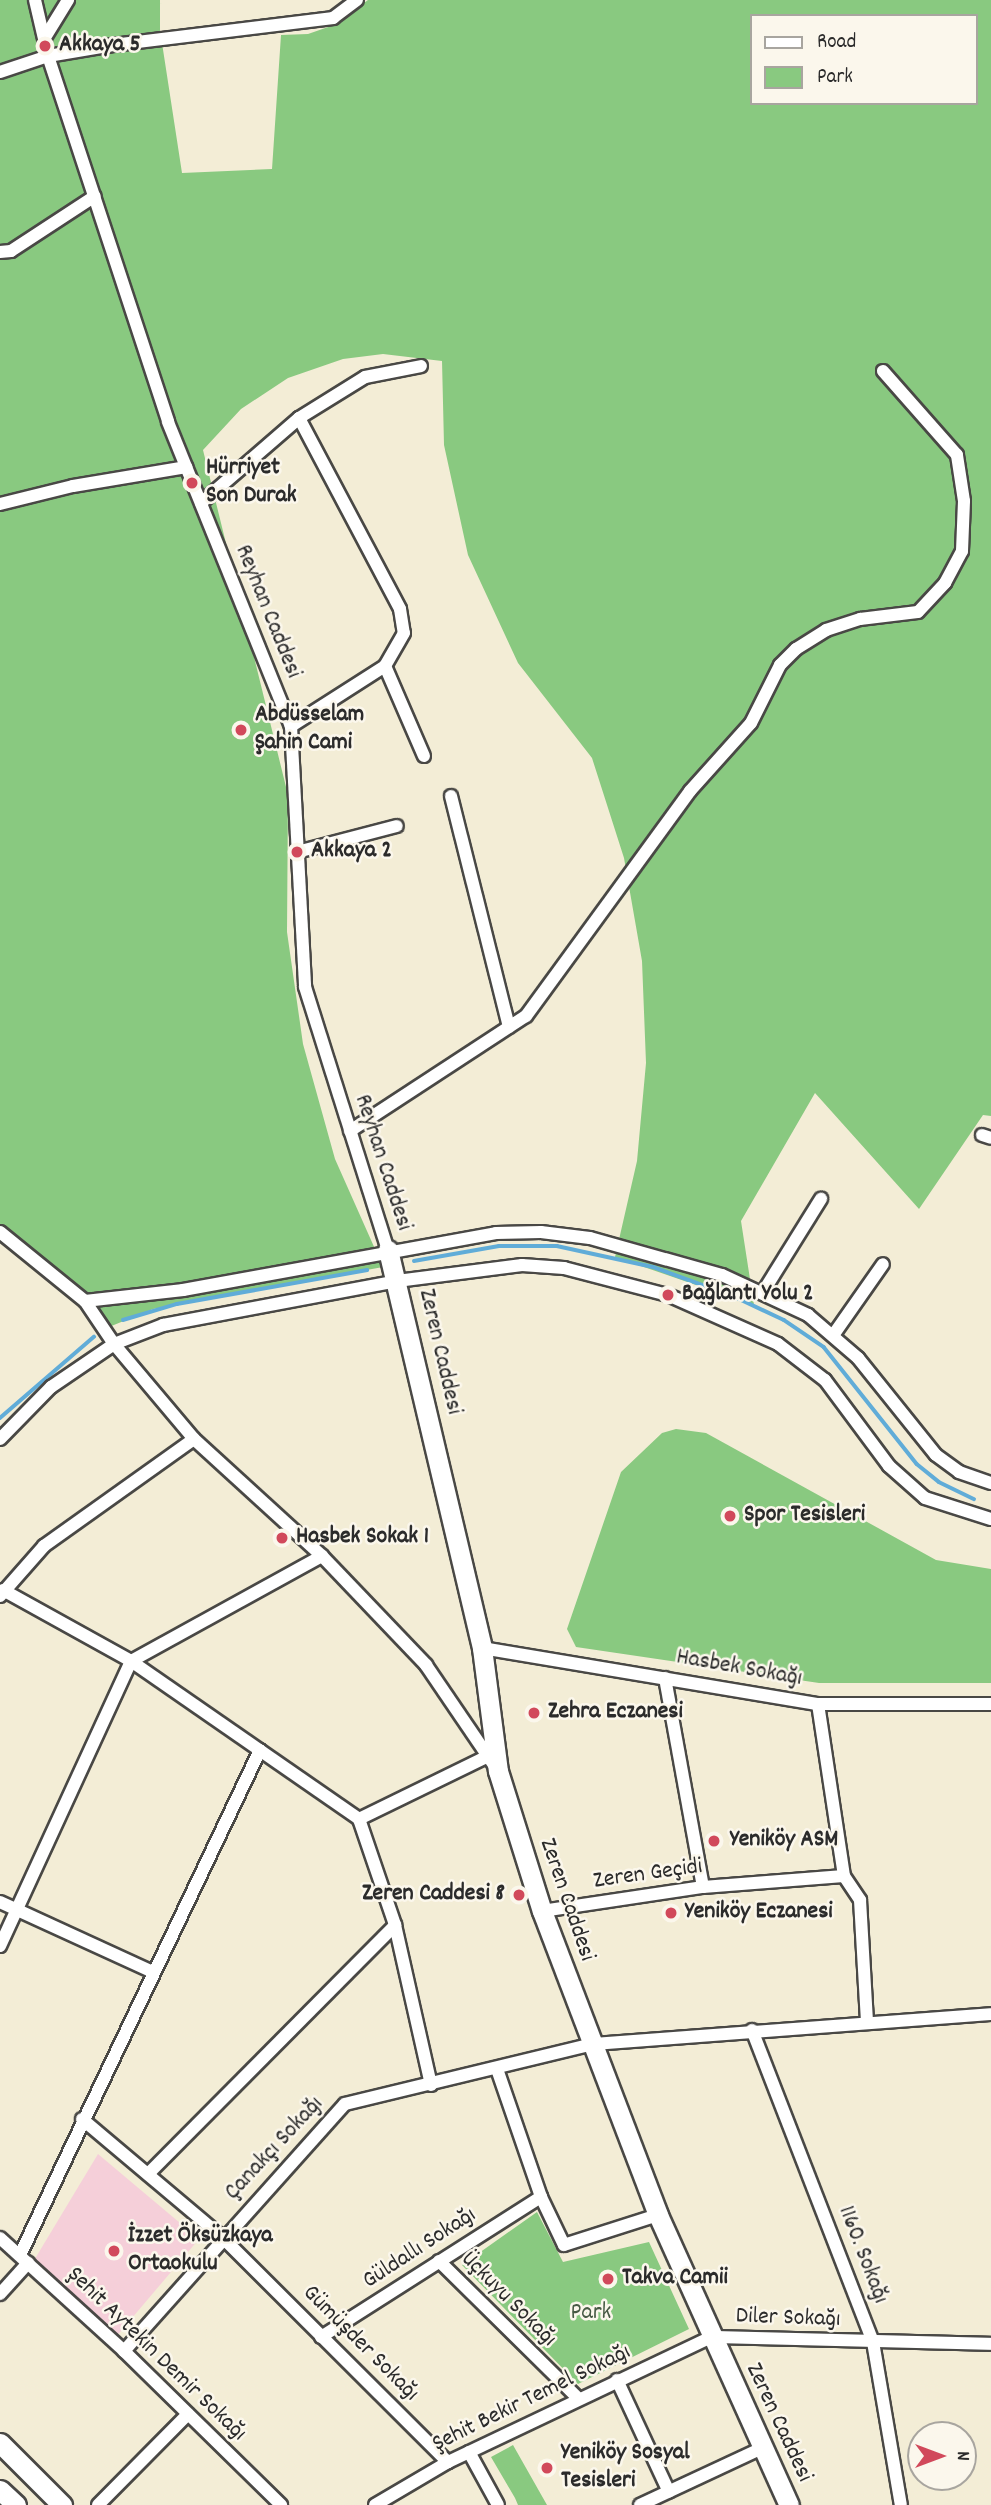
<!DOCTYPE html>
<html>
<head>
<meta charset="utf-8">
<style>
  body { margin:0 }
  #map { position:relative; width:991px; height:2505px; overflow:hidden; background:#f3edd6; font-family:Dekko,sans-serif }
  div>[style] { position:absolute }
  .built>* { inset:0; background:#f5cfd9 }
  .green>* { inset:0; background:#89c980 }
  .stream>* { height:3.5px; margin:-1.75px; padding:0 1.75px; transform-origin:1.75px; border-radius:1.75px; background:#60acd8 }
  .roads { filter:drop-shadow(2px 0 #494845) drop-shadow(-2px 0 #494845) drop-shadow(0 2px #494845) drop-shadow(0 -2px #494845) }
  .street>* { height:12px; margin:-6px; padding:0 6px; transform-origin:6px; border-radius:6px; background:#fff }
  .secondary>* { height:19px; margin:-9.5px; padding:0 9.5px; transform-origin:9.5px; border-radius:9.5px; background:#fff }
  .dots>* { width:19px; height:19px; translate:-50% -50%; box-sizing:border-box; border:4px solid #fbf7ec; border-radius:50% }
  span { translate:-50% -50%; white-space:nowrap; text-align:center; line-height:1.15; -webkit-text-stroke:5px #fbf7ec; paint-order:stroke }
  .poi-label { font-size:24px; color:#2b2b2b; font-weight:700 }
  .left { translate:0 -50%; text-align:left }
  .right { translate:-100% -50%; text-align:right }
  .street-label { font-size:24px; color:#2b2b2b }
  .park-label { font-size:24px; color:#475a44 }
  .legend { position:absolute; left:750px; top:14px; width:228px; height:91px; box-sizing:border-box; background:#fbf7ec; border:2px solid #a8a59f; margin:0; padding:9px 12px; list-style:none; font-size:21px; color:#2b2b2b }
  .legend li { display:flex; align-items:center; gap:14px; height:35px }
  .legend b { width:35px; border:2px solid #a8a59f }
  .north { position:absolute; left:907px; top:2421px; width:70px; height:70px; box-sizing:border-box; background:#fbf7ec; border:2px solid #a8a59f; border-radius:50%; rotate:90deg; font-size:19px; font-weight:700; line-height:28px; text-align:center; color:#2b2b2b }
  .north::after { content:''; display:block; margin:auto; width:24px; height:32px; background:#d1495b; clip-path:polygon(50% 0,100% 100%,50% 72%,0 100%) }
</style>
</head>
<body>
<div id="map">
  <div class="built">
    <div style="clip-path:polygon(98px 2154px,199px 2239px,115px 2338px,33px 2262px)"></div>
  </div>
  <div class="green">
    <div style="clip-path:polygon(evenodd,0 0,160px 0,160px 30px,182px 173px,272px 169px,281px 35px,308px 34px,334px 25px,368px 0,991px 0,991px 1116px,983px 1115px,919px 1209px,815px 1093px,741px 1221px,754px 1305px,615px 1257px,637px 1161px,646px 1063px,642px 961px,624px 858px,592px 758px,518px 663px,468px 555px,444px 445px,442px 361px,383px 354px,343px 359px,288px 378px,241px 409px,203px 450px,288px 795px,287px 932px,303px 1044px,335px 1159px,383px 1267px,153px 1309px,109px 1327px,0 1231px,0 0,751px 16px,975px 16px,975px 103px,751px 103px,751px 16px)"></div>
    <div style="clip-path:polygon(676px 1429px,706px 1433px,936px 1560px,991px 1569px,991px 1683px,819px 1683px,576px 1647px,567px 1629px,621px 1472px,662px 1433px)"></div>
    <div style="clip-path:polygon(537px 2212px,563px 2262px,649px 2242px,689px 2329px,578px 2384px,462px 2265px)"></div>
    <div style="clip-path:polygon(513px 2445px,547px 2505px,518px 2505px,515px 2498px,491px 2457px)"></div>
  </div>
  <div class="stream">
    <div style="left:414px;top:1261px;width:86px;rotate:-10deg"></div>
    <div style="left:499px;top:1246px;width:58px"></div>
    <div style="left:557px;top:1246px;width:98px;rotate:12.3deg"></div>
    <div style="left:653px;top:1267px;width:85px;rotate:19.9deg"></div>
    <div style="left:733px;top:1296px;width:56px;rotate:25.2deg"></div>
    <div style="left:784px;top:1320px;width:48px;rotate:34deg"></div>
    <div style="left:824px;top:1347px;width:149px;rotate:51.5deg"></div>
    <div style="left:917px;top:1464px;width:28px;rotate:39deg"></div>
    <div style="left:939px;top:1482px;width:39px;rotate:26deg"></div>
    <div style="left:123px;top:1320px;width:56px;rotate:-16.5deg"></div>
    <div style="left:177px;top:1304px;width:193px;rotate:-10.1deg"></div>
    <div style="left:0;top:1418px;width:124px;rotate:-40.8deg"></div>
  </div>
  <div class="roads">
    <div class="street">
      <div style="left:35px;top:0;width:57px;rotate:76.9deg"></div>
      <div style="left:48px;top:56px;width:385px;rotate:71.8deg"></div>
      <div style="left:168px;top:422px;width:328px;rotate:68deg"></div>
      <div style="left:291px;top:726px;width:261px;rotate:86.9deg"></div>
      <div style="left:305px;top:987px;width:276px;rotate:72.5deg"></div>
      <div style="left:44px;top:39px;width:46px;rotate:-58.4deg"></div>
      <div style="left:0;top:72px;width:51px;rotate:-18.4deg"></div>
      <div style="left:48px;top:56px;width:66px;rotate:-9.6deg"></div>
      <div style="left:113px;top:45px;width:222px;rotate:-7deg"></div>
      <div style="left:333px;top:18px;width:30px;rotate:-37deg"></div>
      <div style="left:0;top:252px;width:11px;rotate:-5deg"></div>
      <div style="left:11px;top:251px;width:100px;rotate:-33.2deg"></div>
      <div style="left:299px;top:418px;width:78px;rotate:-31.8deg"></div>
      <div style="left:365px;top:377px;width:57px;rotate:-11.1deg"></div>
      <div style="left:201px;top:503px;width:130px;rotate:-40.9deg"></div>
      <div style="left:299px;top:418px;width:216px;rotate:62.1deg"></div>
      <div style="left:400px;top:609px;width:24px;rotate:81deg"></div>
      <div style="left:404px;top:633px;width:38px;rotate:120deg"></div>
      <div style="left:385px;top:666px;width:112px;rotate:147.4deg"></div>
      <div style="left:0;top:504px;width:75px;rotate:-13.9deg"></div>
      <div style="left:73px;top:486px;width:115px;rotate:-9.5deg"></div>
      <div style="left:385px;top:666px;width:98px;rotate:66.6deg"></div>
      <div style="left:451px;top:796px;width:238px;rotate:75.9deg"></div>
      <div style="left:297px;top:852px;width:103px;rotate:-14.6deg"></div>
      <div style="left:350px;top:1131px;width:210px;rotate:-33.2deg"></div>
      <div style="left:526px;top:1016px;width:278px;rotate:-53.9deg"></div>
      <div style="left:690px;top:791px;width:91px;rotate:-48.1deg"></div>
      <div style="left:751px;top:723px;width:65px;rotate:-63.4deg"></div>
      <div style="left:780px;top:665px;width:23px;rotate:-45deg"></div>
      <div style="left:796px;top:649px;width:36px;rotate:-32deg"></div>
      <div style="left:826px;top:630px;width:36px;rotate:-18deg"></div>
      <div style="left:860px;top:619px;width:58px;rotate:-6.9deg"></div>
      <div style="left:918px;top:612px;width:40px;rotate:-47deg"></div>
      <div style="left:945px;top:583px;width:36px;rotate:-62deg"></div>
      <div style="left:962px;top:551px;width:50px;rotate:-87.7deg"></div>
      <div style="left:964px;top:501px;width:47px;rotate:-98.7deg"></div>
      <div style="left:957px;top:455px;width:112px;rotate:-131.4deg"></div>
      <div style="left:982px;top:1135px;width:9px;rotate:18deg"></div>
      <div style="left:0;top:1232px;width:109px;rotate:39.1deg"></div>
      <div style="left:85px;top:1301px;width:52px;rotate:56deg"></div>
      <div style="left:114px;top:1344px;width:124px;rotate:49.9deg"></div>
      <div style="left:194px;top:1439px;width:173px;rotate:42.4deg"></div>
      <div style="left:322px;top:1556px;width:151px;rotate:46.3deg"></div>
      <div style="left:426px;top:1665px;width:125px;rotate:55.8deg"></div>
      <div style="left:763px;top:1292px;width:110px;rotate:-58.1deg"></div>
      <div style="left:85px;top:1301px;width:99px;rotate:-6.4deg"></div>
      <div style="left:183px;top:1290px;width:318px;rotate:-10.3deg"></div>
      <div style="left:496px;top:1233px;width:45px;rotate:-1.3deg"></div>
      <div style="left:541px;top:1232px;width:49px;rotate:7deg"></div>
      <div style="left:590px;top:1238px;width:137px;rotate:15.7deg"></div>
      <div style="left:722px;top:1275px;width:95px;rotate:24.9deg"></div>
      <div style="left:808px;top:1315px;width:66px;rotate:40.7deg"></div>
      <div style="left:858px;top:1358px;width:124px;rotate:51.2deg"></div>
      <div style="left:936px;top:1455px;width:29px;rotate:36deg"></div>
      <div style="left:959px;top:1472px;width:34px;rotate:19deg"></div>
      <div style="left:834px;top:1334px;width:85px;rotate:-55deg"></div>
      <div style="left:0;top:1439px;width:73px;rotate:-45.6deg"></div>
      <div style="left:51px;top:1387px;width:76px;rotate:-34.3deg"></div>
      <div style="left:114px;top:1344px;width:53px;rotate:-21.2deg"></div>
      <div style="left:163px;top:1325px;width:238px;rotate:-10.6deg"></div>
      <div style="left:397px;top:1281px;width:126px;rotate:-7.3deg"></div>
      <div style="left:522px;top:1265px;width:42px;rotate:4.1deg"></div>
      <div style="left:564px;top:1268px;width:107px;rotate:14.6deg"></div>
      <div style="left:668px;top:1295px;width:120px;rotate:24deg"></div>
      <div style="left:778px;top:1344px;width:59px;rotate:37.5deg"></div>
      <div style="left:825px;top:1380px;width:107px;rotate:53.3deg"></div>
      <div style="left:889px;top:1466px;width:48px;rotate:41.6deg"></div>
      <div style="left:925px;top:1498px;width:69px;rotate:17.7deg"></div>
      <div style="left:3px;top:1590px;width:146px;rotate:29deg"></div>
      <div style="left:131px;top:1661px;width:277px;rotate:34.7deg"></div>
      <div style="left:359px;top:1819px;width:112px;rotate:71.2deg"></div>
      <div style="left:395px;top:1925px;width:164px;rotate:77.3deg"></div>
      <div style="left:0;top:1596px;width:67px;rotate:-48.7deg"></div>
      <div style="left:44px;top:1546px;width:184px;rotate:-35.5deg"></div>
      <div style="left:482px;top:1648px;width:341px;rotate:9.5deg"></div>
      <div style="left:818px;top:1704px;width:173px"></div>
      <div style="left:665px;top:1678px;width:212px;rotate:79.7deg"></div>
      <div style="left:818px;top:1704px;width:174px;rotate:81.4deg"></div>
      <div style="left:844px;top:1876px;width:29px;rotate:56deg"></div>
      <div style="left:860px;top:1900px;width:121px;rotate:86.7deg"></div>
      <div style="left:359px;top:1819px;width:144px;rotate:-26deg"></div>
      <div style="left:0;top:1902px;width:166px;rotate:24.6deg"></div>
      <div style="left:542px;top:1911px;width:163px;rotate:-8.5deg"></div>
      <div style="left:703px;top:1887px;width:141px;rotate:-4.5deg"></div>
      <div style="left:0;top:1946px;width:314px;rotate:-65.3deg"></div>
      <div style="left:131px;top:1661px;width:218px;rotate:-28.8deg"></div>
      <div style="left:752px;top:2030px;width:335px;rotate:68.8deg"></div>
      <div style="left:873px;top:2342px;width:165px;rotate:80.3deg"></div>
      <div style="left:497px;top:2069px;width:135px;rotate:71deg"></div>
      <div style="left:541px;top:2197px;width:53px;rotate:64.4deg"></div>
      <div style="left:564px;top:2245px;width:99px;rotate:-17.7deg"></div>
      <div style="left:82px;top:2119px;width:183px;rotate:40.1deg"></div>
      <div style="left:222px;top:2237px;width:319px;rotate:44.9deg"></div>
      <div style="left:148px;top:2174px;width:351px;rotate:-45.2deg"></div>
      <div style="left:0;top:2238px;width:168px;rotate:42.3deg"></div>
      <div style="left:124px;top:2351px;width:220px;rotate:44.4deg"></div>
      <div style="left:20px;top:2255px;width:559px;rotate:-64.58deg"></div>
      <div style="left:439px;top:2261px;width:195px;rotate:44.6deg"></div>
      <div style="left:0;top:2294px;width:42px;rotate:-47.9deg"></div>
      <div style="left:321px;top:2337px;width:261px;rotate:-32.5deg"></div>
      <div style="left:124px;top:2351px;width:331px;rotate:-48.2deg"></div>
      <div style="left:345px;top:2104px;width:255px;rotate:-13.6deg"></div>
      <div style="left:593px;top:2044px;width:399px;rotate:-4.3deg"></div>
      <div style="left:617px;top:2380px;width:123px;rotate:65.1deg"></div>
      <div style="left:469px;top:2452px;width:60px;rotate:61.3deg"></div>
      <div style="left:98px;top:2505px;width:128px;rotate:-45.3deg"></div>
      <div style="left:375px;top:2505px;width:85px;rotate:-30.5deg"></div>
      <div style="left:448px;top:2462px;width:291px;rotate:-25.4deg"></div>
      <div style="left:711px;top:2337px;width:280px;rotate:1.4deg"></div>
      <div style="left:640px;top:2505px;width:135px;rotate:-25deg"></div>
    </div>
    <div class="secondary">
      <div style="left:388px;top:1250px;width:409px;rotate:76.7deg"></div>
      <div style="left:482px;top:1648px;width:124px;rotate:82.6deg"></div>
      <div style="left:498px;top:1771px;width:147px;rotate:72.6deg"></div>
      <div style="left:542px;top:1911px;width:325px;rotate:69.1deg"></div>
      <div style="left:658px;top:2215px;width:318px;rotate:65.7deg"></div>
      <div style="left:0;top:2443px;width:88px;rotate:45deg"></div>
      <div style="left:0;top:2490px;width:22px;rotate:43deg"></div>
    </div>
  </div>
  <div class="dots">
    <div style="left:45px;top:46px;background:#d1495b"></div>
    <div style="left:192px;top:483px;background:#d1495b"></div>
    <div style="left:241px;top:730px;background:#d1495b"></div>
    <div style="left:297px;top:852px;background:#d1495b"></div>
    <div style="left:668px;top:1295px;background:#d1495b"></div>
    <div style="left:730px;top:1516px;background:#d1495b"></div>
    <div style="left:282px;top:1538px;background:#d1495b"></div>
    <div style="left:534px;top:1713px;background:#d1495b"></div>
    <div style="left:714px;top:1841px;background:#d1495b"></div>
    <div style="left:519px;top:1895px;background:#d1495b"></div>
    <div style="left:671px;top:1913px;background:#d1495b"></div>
    <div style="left:114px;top:2251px;background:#d1495b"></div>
    <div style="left:608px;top:2279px;background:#d1495b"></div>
    <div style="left:547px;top:2468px;background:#d1495b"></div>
  </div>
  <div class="poi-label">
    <span class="left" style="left:59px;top:46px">Akkaya 5</span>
    <span class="left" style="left:206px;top:483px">Hürriyet<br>Son Durak</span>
    <span class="left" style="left:255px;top:730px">Abdüsselam<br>Şahin Cami</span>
    <span class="left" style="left:311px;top:852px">Akkaya 2</span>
    <span class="left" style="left:682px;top:1295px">Bağlantı Yolu 2</span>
    <span class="left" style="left:744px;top:1516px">Spor Tesisleri</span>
    <span class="left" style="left:296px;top:1538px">Hasbek Sokak 1</span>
    <span class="left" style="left:548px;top:1713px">Zehra Eczanesi</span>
    <span class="left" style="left:730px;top:1841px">Yeniköy ASM</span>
    <span class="right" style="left:505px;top:1895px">Zeren Caddesi 8</span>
    <span class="left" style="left:685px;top:1913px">Yeniköy Eczanesi</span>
    <span class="left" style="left:128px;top:2251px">İzzet Öksüzkaya<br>Ortaokulu</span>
    <span class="left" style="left:622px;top:2279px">Takva Camii</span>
    <span class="left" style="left:561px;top:2468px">Yeniköy Sosyal<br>Tesisleri</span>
  </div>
  <div class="street-label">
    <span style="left:267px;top:612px;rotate:68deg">Reyhan Caddesi</span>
    <span style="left:382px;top:1163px;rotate:72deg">Reyhan Caddesi</span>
    <span style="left:439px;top:1352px;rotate:77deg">Zeren Caddesi</span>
    <span style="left:739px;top:1669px;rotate:10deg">Hasbek Sokağı</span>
    <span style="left:648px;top:1875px;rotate:-8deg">Zeren Geçidi</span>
    <span style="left:566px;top:1900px;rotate:71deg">Zeren Caddesi</span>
    <span style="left:275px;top:2149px;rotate:-47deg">Çanakçı Sokağı</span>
    <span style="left:420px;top:2249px;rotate:-33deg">Güldallı Sokağı</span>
    <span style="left:862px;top:2255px;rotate:69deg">1160. Sokağı</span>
    <span style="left:508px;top:2300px;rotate:45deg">Üçkuyu Sokağı</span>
    <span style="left:788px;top:2319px;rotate:2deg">Diler Sokağı</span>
    <span style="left:360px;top:2344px;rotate:45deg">Gümüşder Sokağı</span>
    <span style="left:156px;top:2355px;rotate:44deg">Şehit Aytekin Demir Sokağı</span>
    <span style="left:532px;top:2399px;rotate:-26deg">Şehit Bekir Temel Sokağı</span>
    <span style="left:778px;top:2423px;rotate:65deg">Zeren Caddesi</span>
  </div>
  <div class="park-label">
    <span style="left:591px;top:2314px">Park</span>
  </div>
  <ul class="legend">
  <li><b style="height:9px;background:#fff"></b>Road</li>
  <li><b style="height:19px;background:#89c980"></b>Park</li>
  </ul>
  <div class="north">N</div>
</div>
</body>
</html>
